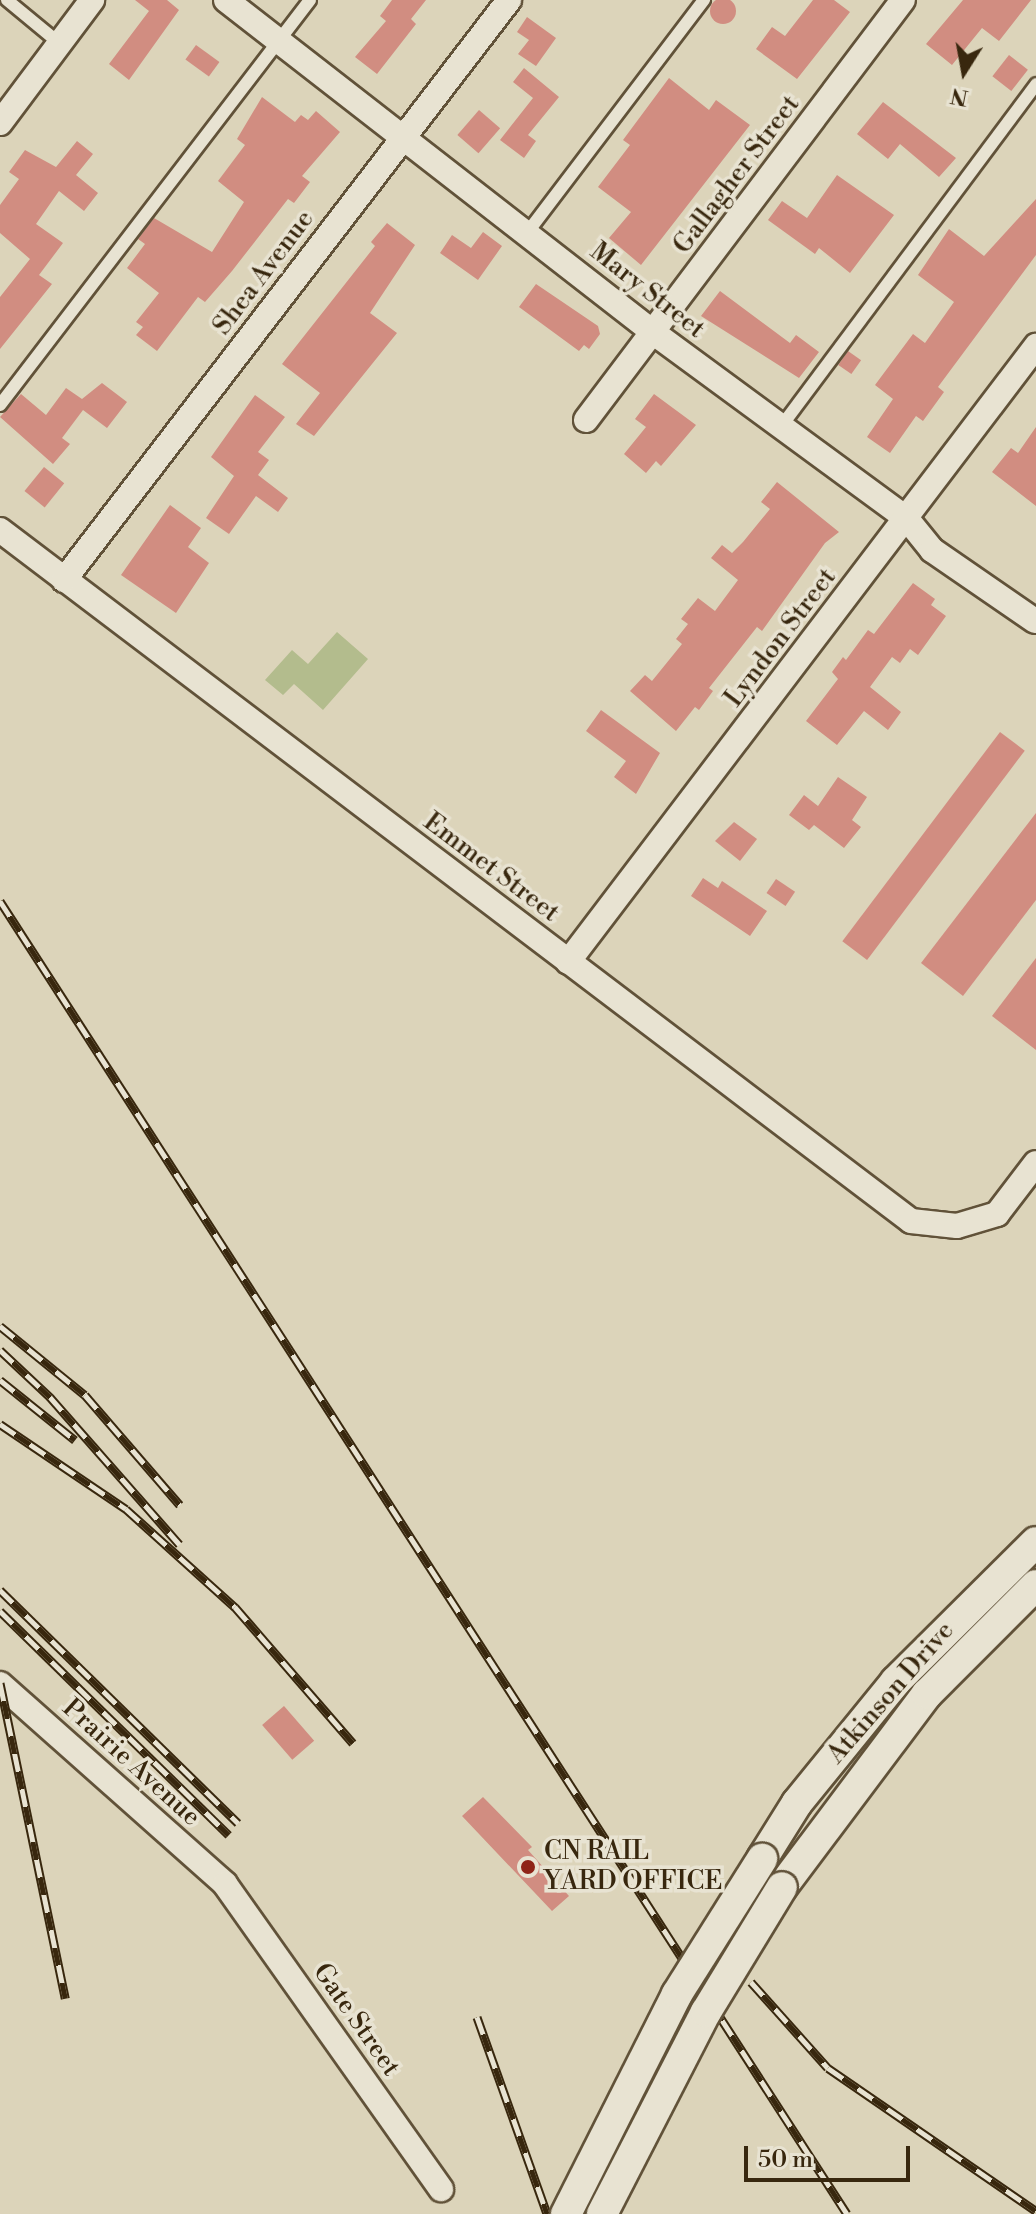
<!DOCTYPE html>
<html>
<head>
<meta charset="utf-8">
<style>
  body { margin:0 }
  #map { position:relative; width:1036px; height:2214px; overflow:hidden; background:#dcd4ba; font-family:"Libre Bodoni",serif }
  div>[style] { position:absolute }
  .green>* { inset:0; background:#b3bc8d }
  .building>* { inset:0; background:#d18d81; transform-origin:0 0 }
  .round { border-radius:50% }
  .roads { filter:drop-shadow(2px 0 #615239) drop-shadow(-2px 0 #615239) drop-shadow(0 2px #615239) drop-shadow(0 -2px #615239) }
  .service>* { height:12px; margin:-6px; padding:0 6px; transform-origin:6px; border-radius:6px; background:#e8e3d2 }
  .minor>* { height:24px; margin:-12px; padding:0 12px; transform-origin:12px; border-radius:12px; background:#e8e3d2 }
  .tertiary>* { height:30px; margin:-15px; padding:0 15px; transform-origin:15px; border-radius:15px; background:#e8e3d2 }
  .rail>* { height:9px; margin-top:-4.5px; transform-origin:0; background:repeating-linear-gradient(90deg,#e8e3d2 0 18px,#38270e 0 36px); box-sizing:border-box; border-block:2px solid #38270e }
  .bridges { filter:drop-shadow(2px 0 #615239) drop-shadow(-2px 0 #615239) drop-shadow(0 2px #615239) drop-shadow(0 -2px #615239) }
  .tertiary-bridge>* { height:30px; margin:-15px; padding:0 15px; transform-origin:15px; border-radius:15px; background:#e8e3d2 }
  .dots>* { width:22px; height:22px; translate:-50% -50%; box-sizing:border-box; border:4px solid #e8e3d2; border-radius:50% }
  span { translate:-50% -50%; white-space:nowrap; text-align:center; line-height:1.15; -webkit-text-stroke:7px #e8e3d2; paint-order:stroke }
  .street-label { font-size:26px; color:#38270e }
  .poi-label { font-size:26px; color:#38270e }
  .left { translate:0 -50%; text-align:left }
  .north { position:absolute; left:924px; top:32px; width:80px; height:80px; -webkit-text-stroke:6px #e8e3d2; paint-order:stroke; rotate:191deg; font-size:22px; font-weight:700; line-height:32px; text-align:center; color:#38270e }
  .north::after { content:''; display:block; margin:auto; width:28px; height:36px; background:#38270e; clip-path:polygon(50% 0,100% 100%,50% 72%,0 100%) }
  .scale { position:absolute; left:744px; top:2146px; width:166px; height:36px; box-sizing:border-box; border:4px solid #38270e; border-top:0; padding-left:10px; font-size:24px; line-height:28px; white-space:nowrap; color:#38270e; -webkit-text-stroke:6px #e8e3d2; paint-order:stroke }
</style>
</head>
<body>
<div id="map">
  <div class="green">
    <div style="clip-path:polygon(337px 632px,368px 659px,323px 710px,294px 684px,283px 695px,265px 680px,292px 650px,308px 664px)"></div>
  </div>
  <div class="building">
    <div class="round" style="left:710px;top:-2px;width:26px;height:26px"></div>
    <div style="clip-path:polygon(135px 0,167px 0,179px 10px,129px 80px,109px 64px,149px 11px)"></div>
    <div style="clip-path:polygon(392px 0,426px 0,411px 19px,416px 24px,377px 74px,355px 57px,386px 21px,380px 16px)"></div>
    <div style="clip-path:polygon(813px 0,834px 0,850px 12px,797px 79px,756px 49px,772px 27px,785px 36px)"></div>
    <div style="clip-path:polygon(963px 0,1031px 0,999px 41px,982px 28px,952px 65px,926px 44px)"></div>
    <div style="clip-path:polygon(527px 17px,556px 38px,536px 66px,518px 54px,529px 40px,517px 32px)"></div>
    <div style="left:196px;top:45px;width:29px;height:18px;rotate:36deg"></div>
    <div style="left:1009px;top:55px;width:24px;height:27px;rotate:38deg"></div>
    <div style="clip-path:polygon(524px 68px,559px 97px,528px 135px,536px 141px,524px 158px,500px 140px,533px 98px,513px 82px)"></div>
    <div style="clip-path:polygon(669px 78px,709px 110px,716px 100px,750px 125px,641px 265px,609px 238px,631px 212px,598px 187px,630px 145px,623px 140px)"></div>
    <div style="clip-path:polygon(262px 97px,295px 122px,301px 115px,308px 120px,316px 111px,340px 132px,302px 176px,310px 182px,294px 203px,288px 199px,232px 271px,205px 302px,198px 297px,157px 351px,136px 335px,143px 327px,136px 322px,159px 293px,127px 268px,145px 244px,138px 239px,154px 218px,212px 252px,244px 202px,218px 181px,245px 145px,237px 139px)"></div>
    <div style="clip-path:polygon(883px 102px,956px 158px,939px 177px,900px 144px,888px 159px,857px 134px)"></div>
    <div style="left:479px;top:110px;width:28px;height:33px;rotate:41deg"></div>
    <div style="clip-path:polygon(77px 141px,93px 154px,76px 175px,98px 193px,84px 211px,59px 191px,36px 224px,63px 243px,39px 275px,52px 284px,0 349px,0 297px,30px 259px,0 233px,0 205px,19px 179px,9px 172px,25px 150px,56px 167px)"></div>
    <div style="clip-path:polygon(837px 175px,894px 215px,850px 273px,819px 248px,815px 254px,768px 220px,782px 201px,807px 218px)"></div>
    <div style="clip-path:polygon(1036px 199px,1036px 255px,938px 387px,944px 392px,923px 421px,916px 416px,890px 453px,867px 437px,893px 399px,875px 385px,913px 334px,925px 343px,954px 302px,918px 275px,949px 229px,984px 256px)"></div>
    <div style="clip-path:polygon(387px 223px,415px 245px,370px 313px,397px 333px,314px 436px,296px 424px,320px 393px,282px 364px,375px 246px,371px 242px)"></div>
    <div style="clip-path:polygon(483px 232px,502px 246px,478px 280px,440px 253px,452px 235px,471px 248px)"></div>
    <div style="clip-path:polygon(536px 284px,598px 326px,600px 334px,589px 349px,584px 345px,579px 351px,519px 307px)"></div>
    <div style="clip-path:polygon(720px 291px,790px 343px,796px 335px,819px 352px,799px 378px,701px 316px)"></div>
    <div style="left:848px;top:351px;width:16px;height:17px;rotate:35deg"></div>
    <div style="clip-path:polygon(102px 383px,127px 402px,107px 428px,83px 410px,62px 438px,70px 444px,53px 464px,0 417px,21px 394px,46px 415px,66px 388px,82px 399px)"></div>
    <div style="clip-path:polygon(654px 394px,696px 425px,661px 466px,656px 461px,646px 473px,624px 454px,646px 427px,635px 419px)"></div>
    <div style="clip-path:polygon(255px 395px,285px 417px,258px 452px,269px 460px,258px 475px,288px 498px,278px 512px,256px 496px,229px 534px,206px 518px,234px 476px,211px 457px)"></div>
    <div style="clip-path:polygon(1036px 427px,1036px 506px,992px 472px,1011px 448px,1018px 453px)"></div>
    <div style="left:44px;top:467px;width:26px;height:31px;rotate:39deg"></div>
    <div style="clip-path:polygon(777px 482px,839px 532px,825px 543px,762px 631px,757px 627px,709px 688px,713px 691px,699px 710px,695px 707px,676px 731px,630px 691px,645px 675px,652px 681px,682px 644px,676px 639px,688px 624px,681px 619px,698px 598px,715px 611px,738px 580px,711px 558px,722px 545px,732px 553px,743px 542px,770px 509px,761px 502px)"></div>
    <div style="clip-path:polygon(170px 505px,201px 528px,188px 547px,209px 563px,176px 613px,121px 575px)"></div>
    <div style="clip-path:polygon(913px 583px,935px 599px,931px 605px,946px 616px,918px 655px,910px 649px,900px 663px,892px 657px,870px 687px,901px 712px,888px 730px,864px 711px,837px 745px,806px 721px,838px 679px,832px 672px,843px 657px,846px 660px,868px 630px,874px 634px)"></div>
    <div style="clip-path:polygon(601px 710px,660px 753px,636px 794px,614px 777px,626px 761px,586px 731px)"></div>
    <div style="left:1000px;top:732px;width:31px;height:262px;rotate:37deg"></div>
    <div style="clip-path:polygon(838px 777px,867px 797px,852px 820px,861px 827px,844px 848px,814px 825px,809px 830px,789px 815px,804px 795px,818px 806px)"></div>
    <div style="clip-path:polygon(1036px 813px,1036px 900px,963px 996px,921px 963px)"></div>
    <div style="clip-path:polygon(734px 822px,757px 839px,740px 861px,715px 841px)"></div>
    <div style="clip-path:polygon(703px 878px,718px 888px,722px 881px,767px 911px,750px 936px,691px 896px)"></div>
    <div style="left:776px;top:879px;width:23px;height:17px;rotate:34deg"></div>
    <div style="clip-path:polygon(1036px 958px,1036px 1050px,992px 1016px)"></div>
    <div style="left:284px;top:1706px;width:46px;height:29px;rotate:49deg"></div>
    <div style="clip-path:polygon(483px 1797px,532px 1847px,528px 1850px,569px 1896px,552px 1911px,462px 1816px)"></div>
  </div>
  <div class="roads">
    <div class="service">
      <div style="left:7px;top:0;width:67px;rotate:39.6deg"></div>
      <div style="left:527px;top:233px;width:293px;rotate:-52.8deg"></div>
      <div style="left:0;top:405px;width:510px;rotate:-52.57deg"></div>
      <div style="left:780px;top:428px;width:429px;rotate:-53.3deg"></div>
    </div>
    <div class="minor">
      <div style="left:226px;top:0;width:542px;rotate:37.88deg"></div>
      <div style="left:654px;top:333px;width:314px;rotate:36.3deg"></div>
      <div style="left:907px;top:519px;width:40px;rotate:51deg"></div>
      <div style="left:932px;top:550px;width:125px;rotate:34.6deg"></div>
      <div style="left:0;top:123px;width:154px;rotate:-53.2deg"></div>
      <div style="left:586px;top:420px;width:526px;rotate:-52.96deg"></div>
      <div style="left:0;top:530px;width:1143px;rotate:37.18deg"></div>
      <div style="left:911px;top:1221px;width:46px;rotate:6.2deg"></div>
      <div style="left:957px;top:1226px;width:42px;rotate:-16.7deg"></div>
      <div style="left:997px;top:1214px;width:64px;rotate:-52.6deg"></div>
      <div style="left:64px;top:580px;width:731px;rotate:-52.5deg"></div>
      <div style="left:568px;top:962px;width:774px;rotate:-52.77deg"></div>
      <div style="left:0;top:1684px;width:301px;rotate:41.6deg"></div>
      <div style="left:225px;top:1884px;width:374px;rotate:54.7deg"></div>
    </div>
    <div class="tertiary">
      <div style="left:762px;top:1859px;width:66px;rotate:-58deg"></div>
      <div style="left:797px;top:1803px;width:157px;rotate:-50.9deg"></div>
      <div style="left:896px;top:1681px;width:197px;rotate:-44.8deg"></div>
      <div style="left:782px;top:1887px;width:241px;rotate:-53.1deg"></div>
      <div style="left:927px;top:1694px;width:154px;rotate:-45deg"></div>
    </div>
  </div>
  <div class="rail">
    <div style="left:0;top:901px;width:1562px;rotate:57.17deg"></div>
    <div style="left:0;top:1326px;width:109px;rotate:39.1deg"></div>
    <div style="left:85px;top:1395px;width:145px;rotate:49.2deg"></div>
    <div style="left:0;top:1350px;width:69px;rotate:43.2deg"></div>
    <div style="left:50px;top:1397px;width:196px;rotate:48.7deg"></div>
    <div style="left:0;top:1380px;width:96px;rotate:38.7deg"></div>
    <div style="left:0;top:1424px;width:152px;rotate:34deg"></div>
    <div style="left:126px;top:1509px;width:147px;rotate:42deg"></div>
    <div style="left:235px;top:1607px;width:180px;rotate:49.1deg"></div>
    <div style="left:0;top:1590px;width:333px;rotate:44.4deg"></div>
    <div style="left:0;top:1611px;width:320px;rotate:44.4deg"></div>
    <div style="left:0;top:1683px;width:322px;rotate:78.3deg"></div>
    <div style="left:751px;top:1982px;width:115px;rotate:48.2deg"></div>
    <div style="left:828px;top:2068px;width:252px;rotate:34.5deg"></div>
    <div style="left:477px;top:2017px;width:209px;rotate:70.4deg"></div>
  </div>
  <div class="bridges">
    <div class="tertiary-bridge">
      <div style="left:566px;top:2214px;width:246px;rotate:-63.2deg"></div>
      <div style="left:677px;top:1994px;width:160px;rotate:-57.8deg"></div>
      <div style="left:602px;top:2214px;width:227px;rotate:-62.8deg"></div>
      <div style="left:706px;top:2012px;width:146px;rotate:-58.7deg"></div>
    </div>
  </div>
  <div class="dots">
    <div style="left:528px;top:1867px;background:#8f2418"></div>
  </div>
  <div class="street-label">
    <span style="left:737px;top:175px;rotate:-53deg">Gallagher Street</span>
    <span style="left:264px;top:273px;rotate:-53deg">Shea Avenue</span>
    <span style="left:647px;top:291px;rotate:38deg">Mary Street</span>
    <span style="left:781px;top:638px;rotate:-53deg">Lyndon Street</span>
    <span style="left:491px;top:868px;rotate:37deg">Emmet Street</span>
    <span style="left:891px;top:1693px;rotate:-49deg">Atkinson Drive</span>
    <span style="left:131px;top:1763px;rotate:42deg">Prairie Avenue</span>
    <span style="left:356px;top:2020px;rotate:55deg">Gate Street</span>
  </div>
  <div class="poi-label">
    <span class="left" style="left:544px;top:1867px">CN RAIL<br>YARD OFFICE</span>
  </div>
  <div class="north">N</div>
  <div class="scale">50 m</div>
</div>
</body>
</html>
